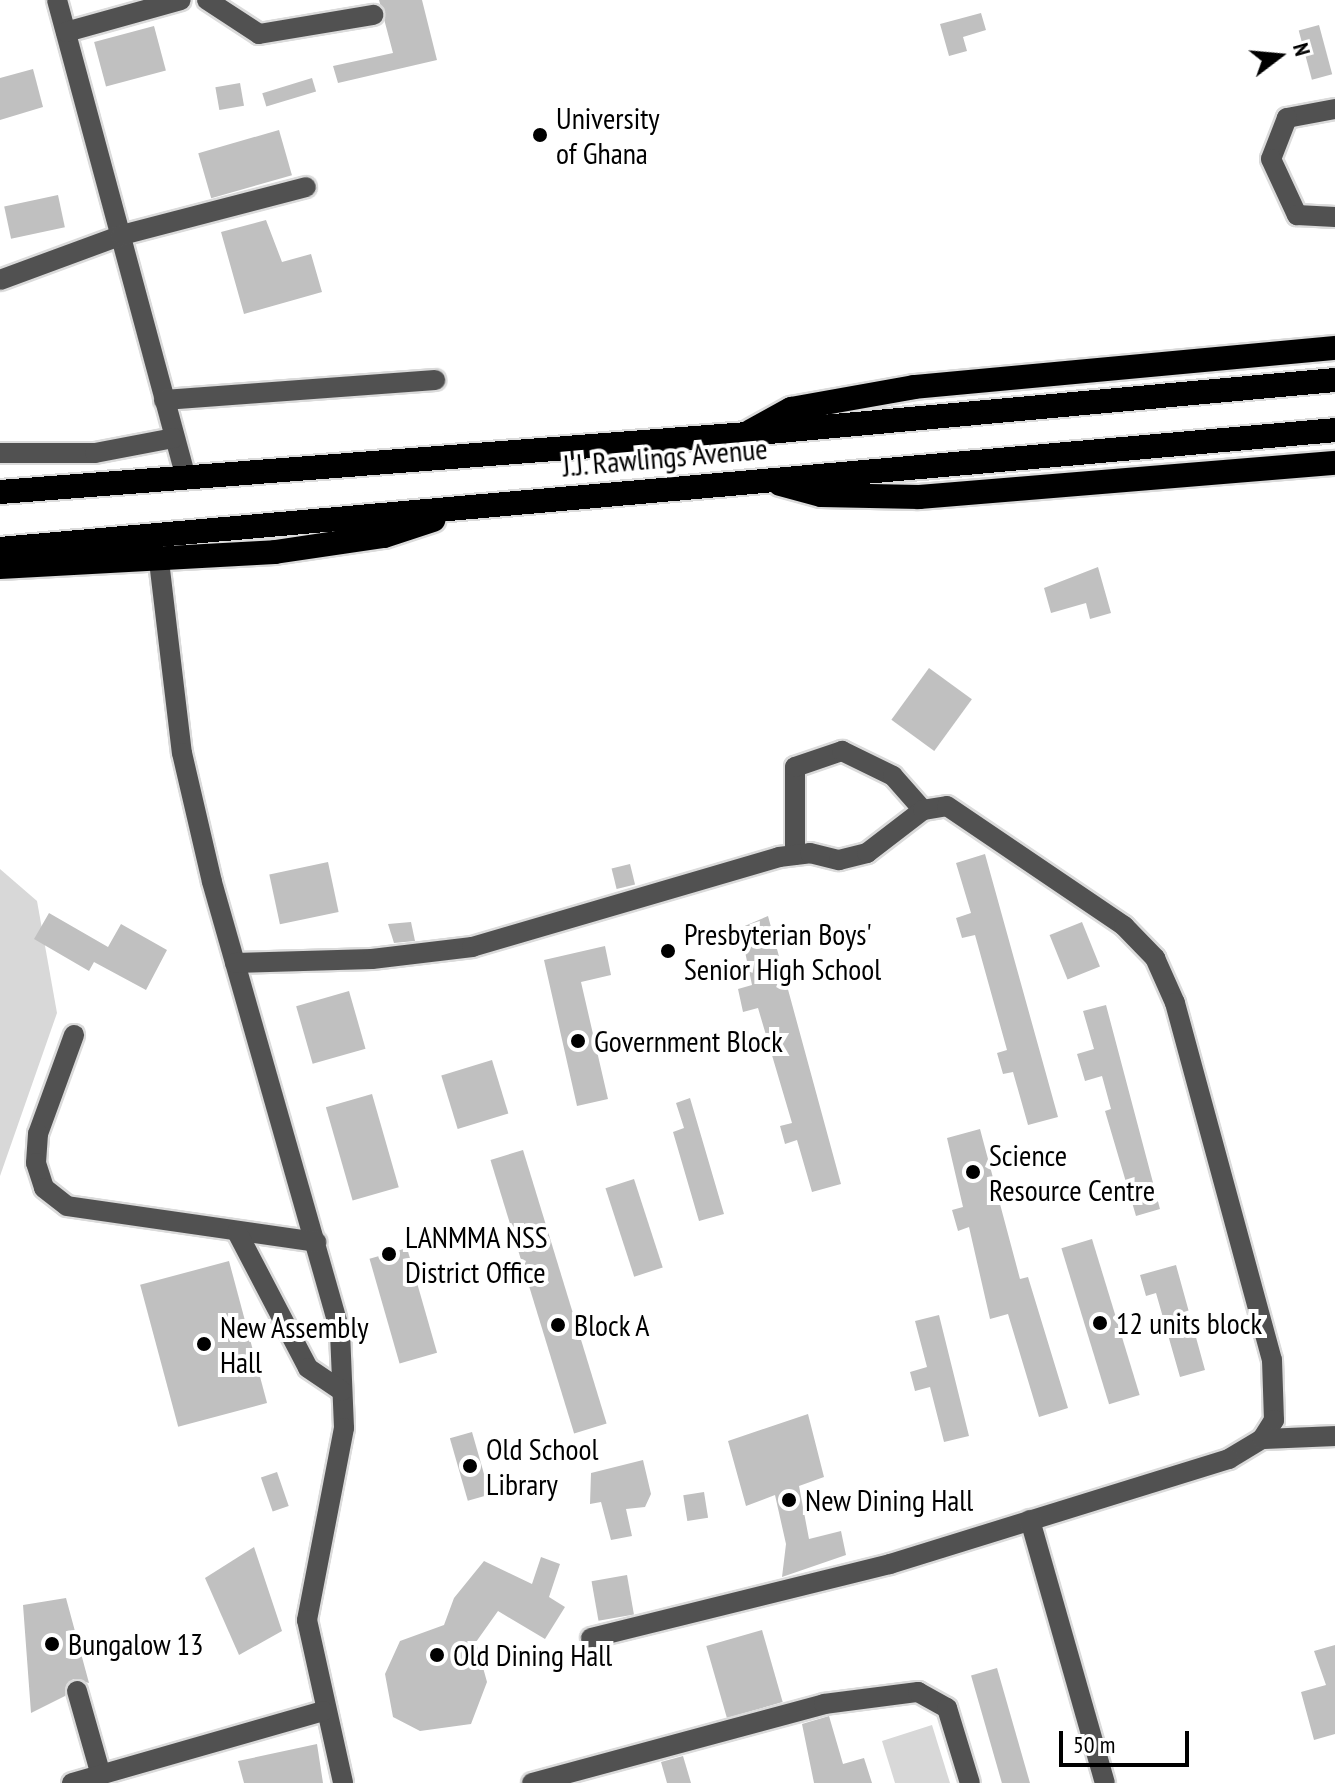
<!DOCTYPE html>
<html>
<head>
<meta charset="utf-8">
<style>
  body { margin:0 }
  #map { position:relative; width:1335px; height:1783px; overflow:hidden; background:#fff; font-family:"PT Sans Narrow",sans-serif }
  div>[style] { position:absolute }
  .green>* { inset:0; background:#d8d8d8 }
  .building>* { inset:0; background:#c0c0c0; transform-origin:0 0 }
  .roads { filter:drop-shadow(2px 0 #dbdbdb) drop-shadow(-2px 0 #dbdbdb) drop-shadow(0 2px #dbdbdb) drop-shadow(0 -2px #dbdbdb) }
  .minor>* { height:20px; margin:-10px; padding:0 10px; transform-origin:10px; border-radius:10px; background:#515151 }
  .highway>* { height:24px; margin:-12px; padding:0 12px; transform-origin:12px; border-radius:12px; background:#000 }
  .dots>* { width:22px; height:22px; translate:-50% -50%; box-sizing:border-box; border:4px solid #fff; border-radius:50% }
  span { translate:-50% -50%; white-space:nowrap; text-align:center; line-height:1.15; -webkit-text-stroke:8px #fff; paint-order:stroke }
  .poi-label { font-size:30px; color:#000 }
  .left { translate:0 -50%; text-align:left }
  .street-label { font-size:30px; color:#000 }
  .north { position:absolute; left:1239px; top:16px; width:80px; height:80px; -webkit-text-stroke:6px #fff; paint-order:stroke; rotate:74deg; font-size:22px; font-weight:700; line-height:32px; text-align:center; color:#000 }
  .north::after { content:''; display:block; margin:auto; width:28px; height:36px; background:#000; clip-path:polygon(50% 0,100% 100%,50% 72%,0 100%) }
  .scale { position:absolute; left:1059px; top:1731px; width:130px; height:36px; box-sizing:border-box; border:4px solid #000; border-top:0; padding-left:10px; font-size:24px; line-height:28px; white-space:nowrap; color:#000; -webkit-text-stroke:6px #fff; paint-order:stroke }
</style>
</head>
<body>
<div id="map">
  <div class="green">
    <div style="clip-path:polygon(0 869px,37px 901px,57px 1013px,0 1176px)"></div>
    <div style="clip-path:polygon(932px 1725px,950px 1783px,895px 1783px,882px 1741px)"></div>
  </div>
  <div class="building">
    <div style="clip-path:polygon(379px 0,422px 0,437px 60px,338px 83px,333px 66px,393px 53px)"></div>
    <div style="clip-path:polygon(981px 13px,986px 30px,963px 37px,967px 51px,949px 56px,940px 24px)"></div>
    <div style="left:1319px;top:25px;width:51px;height:21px;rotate:75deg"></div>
    <div style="left:154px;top:26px;width:46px;height:62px;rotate:75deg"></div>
    <div style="clip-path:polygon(33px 69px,43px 107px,0 120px,0 78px)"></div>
    <div style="left:312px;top:78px;width:14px;height:52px;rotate:73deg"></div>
    <div style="left:240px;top:83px;width:23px;height:25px;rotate:80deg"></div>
    <div style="left:279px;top:130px;width:47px;height:84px;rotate:74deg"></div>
    <div style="left:58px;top:195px;width:33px;height:55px;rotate:78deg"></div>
    <div style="clip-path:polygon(266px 220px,282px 262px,311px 254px,322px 292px,244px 314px,221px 232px)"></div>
    <div style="clip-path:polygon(1098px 567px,1111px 613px,1090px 619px,1086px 603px,1051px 613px,1044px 588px)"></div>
    <div style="left:929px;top:668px;width:53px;height:64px;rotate:36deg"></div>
    <div style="clip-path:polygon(985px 854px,1058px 1117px,1028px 1125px,1013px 1072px,1003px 1074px,997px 1053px,1007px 1050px,975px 935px,962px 938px,956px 918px,971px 913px,956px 863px)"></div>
    <div style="left:328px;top:862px;width:51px;height:60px;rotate:78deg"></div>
    <div style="left:630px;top:864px;width:21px;height:19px;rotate:76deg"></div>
    <div style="clip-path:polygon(49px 913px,108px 947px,121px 924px,167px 950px,146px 990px,94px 962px,89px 971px,34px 939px)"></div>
    <div style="clip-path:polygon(768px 916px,841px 1184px,812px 1192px,797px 1140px,785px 1144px,780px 1126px,792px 1123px,758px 1008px,743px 1012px,738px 989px,752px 985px,740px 928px)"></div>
    <div style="clip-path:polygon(411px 922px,415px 941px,394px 943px,388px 924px)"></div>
    <div style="left:1082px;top:922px;width:48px;height:35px;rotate:68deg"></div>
    <div style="clip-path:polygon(605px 946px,611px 975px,581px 982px,608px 1099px,577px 1106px,544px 960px)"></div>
    <div style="left:349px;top:991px;width:60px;height:55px;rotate:74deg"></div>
    <div style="clip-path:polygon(1106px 1005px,1160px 1209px,1136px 1216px,1105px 1111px,1111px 1109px,1102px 1076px,1085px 1081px,1077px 1054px,1094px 1049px,1083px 1011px)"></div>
    <div style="left:492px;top:1060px;width:56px;height:53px;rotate:73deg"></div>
    <div style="left:372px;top:1094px;width:97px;height:48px;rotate:74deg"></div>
    <div style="clip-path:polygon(690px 1098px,724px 1214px,699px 1221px,673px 1132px,684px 1128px,676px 1103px)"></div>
    <div style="clip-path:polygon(980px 1129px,1020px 1279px,1028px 1277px,1068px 1408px,1039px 1417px,1008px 1314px,990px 1319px,969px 1227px,958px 1231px,952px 1210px,963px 1207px,947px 1138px)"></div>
    <div style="left:523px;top:1150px;width:286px;height:34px;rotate:73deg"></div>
    <div style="left:634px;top:1179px;width:93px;height:30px;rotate:72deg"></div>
    <div style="left:1092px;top:1239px;width:163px;height:32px;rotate:73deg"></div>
    <div style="left:407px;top:1248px;width:109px;height:39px;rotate:74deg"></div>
    <div style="left:229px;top:1261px;width:147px;height:92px;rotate:75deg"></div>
    <div style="clip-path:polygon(1176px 1265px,1205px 1370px,1180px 1377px,1156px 1293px,1146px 1296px,1140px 1275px)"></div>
    <div style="clip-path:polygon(939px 1315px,969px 1436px,944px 1442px,930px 1387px,915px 1391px,910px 1372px,927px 1367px,915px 1321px)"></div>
    <div style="clip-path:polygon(808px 1414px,824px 1477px,799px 1486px,809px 1539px,841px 1531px,846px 1555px,782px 1577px,786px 1544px,775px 1495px,746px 1506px,728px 1441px)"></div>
    <div style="left:472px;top:1432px;width:65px;height:23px;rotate:74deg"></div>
    <div style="clip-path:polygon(643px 1460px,651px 1494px,645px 1507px,626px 1509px,632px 1536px,611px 1540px,601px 1502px,590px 1504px,591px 1473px)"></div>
    <div style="left:277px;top:1472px;width:36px;height:17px;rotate:71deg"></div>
    <div style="left:704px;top:1492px;width:26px;height:21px;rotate:81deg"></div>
    <div style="clip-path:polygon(254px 1547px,282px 1631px,239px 1655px,205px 1578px)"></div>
    <div style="clip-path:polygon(541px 1557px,560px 1564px,549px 1597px,565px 1607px,545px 1639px,498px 1611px,476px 1642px,487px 1682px,471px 1724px,420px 1731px,393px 1717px,385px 1674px,400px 1641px,444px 1625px,454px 1598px,484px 1561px,532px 1584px)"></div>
    <div style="left:627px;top:1575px;width:40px;height:36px;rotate:80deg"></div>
    <div style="clip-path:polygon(66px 1598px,89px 1683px,73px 1679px,65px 1696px,31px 1713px,23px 1605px)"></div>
    <div style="left:762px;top:1630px;width:75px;height:58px;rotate:74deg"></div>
    <div style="clip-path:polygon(1335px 1645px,1335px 1734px,1314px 1740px,1301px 1692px,1326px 1685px,1314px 1651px)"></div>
    <div style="left:997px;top:1668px;width:120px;height:27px;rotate:74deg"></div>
    <div style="clip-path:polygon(829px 1716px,843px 1764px,864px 1758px,872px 1783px,814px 1783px,802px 1724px)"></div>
    <div style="clip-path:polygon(317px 1744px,323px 1783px,244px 1783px,238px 1761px)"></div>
    <div style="clip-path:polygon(683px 1756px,691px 1783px,667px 1783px,661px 1762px)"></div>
  </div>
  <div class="roads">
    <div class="minor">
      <div style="left:57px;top:0;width:492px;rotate:74.9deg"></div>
      <div style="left:207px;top:0;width:62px;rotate:33.2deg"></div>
      <div style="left:259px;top:34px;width:116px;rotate:-9.5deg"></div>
      <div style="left:66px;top:32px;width:119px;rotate:-15.5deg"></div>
      <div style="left:1335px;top:109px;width:49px;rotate:169.4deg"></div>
      <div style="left:1287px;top:118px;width:44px;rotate:111.3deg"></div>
      <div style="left:1271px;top:159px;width:62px;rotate:65.1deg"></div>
      <div style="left:1297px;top:215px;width:38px;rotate:3deg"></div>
      <div style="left:0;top:280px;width:130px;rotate:-20.2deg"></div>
      <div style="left:122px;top:235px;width:190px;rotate:-14.6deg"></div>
      <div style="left:164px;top:400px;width:272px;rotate:-4.2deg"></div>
      <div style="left:0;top:453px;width:95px"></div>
      <div style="left:95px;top:453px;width:80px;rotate:-10.8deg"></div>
      <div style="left:159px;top:561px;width:193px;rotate:83.2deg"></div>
      <div style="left:182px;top:753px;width:132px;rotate:76.9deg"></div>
      <div style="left:212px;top:882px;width:468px;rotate:74.1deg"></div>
      <div style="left:340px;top:1332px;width:96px;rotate:87.6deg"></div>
      <div style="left:344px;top:1428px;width:196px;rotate:100.9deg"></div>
      <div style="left:307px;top:1620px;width:167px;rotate:77.5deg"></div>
      <div style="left:795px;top:855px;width:88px;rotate:-90deg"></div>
      <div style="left:795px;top:767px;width:50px;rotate:-18.8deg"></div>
      <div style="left:842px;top:751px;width:57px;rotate:26.1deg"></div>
      <div style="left:893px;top:776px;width:45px;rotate:48.6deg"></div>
      <div style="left:235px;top:963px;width:137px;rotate:-1.7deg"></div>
      <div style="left:372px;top:959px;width:101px;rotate:-6.8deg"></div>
      <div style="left:472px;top:947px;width:320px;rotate:-16.3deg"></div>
      <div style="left:779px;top:857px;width:31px;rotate:-7deg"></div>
      <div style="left:810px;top:853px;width:30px;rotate:14deg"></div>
      <div style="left:839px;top:860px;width:29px;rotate:-14deg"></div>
      <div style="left:867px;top:853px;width:71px;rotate:-37.5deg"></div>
      <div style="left:923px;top:810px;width:24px;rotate:-9deg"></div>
      <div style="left:947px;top:806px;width:214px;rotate:34.1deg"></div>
      <div style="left:1124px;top:926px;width:45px;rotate:45.9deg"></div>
      <div style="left:1155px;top:958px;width:49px;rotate:66deg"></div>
      <div style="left:1175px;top:1003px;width:370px;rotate:74.8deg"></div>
      <div style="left:1272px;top:1360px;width:60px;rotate:88.1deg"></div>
      <div style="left:1274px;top:1420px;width:22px;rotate:122deg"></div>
      <div style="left:1262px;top:1439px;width:39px;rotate:149deg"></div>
      <div style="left:1229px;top:1459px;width:355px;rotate:162.8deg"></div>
      <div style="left:890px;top:1564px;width:308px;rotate:166.1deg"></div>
      <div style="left:74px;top:1035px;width:105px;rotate:110deg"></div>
      <div style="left:38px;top:1134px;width:29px;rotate:94deg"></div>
      <div style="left:36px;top:1163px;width:26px;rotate:72deg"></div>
      <div style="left:44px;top:1188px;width:29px;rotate:38deg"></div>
      <div style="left:67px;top:1206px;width:252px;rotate:8.2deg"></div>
      <div style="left:237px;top:1232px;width:153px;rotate:62.4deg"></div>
      <div style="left:308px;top:1368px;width:41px;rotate:34.1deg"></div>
      <div style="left:1262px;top:1439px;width:73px;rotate:-2.4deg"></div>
      <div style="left:1030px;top:1520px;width:273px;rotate:74.1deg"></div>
      <div style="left:77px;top:1691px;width:87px;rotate:74.1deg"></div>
      <div style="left:72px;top:1783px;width:261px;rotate:-16deg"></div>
      <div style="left:532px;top:1783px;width:302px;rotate:-15.1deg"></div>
      <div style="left:824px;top:1704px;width:95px;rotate:-7.3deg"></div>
      <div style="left:918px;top:1692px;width:33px;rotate:29deg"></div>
      <div style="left:947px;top:1708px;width:78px;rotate:73deg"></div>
    </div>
    <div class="highway">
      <div style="left:751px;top:431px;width:46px;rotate:-28.8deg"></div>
      <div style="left:791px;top:409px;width:125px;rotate:-10.1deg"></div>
      <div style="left:914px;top:387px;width:423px;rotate:-5.3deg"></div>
      <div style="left:780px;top:484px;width:42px;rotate:15deg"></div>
      <div style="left:821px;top:495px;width:98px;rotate:1.2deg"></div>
      <div style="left:919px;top:497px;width:417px;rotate:-4.7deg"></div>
      <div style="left:0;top:492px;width:749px;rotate:-4.44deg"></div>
      <div style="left:747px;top:434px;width:590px;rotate:-5.25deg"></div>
      <div style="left:0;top:549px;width:1340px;rotate:-5.09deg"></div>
      <div style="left:0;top:567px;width:275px;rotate:-3.1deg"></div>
      <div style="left:275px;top:552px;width:110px;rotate:-8.4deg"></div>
      <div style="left:384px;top:536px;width:52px;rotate:-18.1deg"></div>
    </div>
  </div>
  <div class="dots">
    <div style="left:540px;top:135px;background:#000"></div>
    <div style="left:668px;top:951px;background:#000"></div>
    <div style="left:578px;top:1041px;background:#000"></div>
    <div style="left:973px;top:1172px;background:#000"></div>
    <div style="left:389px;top:1254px;background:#000"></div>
    <div style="left:1100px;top:1323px;background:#000"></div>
    <div style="left:558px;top:1325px;background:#000"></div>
    <div style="left:204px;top:1344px;background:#000"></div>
    <div style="left:470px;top:1466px;background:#000"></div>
    <div style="left:789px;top:1500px;background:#000"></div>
    <div style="left:52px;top:1644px;background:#000"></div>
    <div style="left:437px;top:1655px;background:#000"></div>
  </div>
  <div class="poi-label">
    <span class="left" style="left:556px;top:135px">University<br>of Ghana</span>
    <span class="left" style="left:684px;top:951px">Presbyterian Boys'<br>Senior High School</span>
    <span class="left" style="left:594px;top:1041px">Government Block</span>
    <span class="left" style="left:989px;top:1172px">Science<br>Resource Centre</span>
    <span class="left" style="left:405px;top:1254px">LANMMA NSS<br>District Office</span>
    <span class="left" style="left:1116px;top:1323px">12 units block</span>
    <span class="left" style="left:574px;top:1325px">Block A</span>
    <span class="left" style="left:220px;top:1344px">New Assembly<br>Hall</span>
    <span class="left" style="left:486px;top:1466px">Old School<br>Library</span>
    <span class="left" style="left:805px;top:1500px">New Dining Hall</span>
    <span class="left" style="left:68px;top:1644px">Bungalow 13</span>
    <span class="left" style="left:453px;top:1655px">Old Dining Hall</span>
  </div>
  <div class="street-label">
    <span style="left:665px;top:457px;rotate:-5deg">J.J. Rawlings Avenue</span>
  </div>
  <div class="north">N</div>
  <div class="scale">50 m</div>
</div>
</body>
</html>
